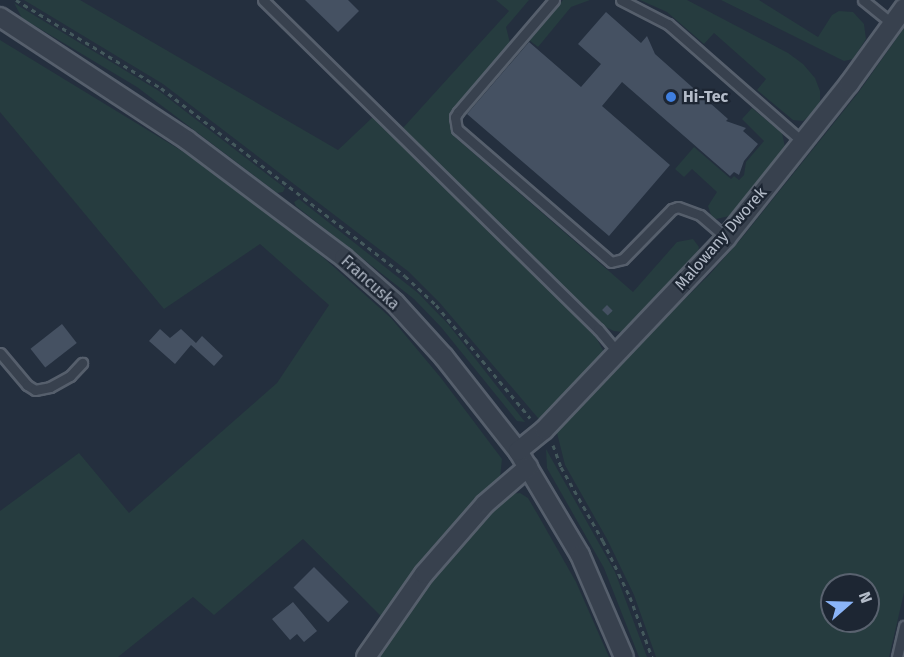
<!DOCTYPE html>
<html>
<head>
<meta charset="utf-8">
<style>
  body { margin:0 }
  #map { position:relative; width:904px; height:657px; overflow:hidden; background:#242f3e; font-family:"Fira Sans",sans-serif }
  div>[style] { position:absolute }
  .green>* { inset:0; background:#263c3f }
  .building>* { inset:0; background:#455162; transform-origin:0 0 }
  .path>* { height:3px; margin-top:-1.5px; transform-origin:0; background:repeating-linear-gradient(90deg,#44595c 0 4.5px,transparent 0 9px) }
  .roads { filter:drop-shadow(2px 0 #565f6c) drop-shadow(-2px 0 #565f6c) drop-shadow(0 2px #565f6c) drop-shadow(0 -2px #565f6c) }
  .service>* { height:9px; margin:-4.5px; padding:0 4.5px; transform-origin:4.5px; border-radius:4.5px; background:#38414e }
  .minor>* { height:18px; margin:-9px; padding:0 9px; transform-origin:9px; border-radius:9px; background:#38414e }
  .dots>* { width:16px; height:16px; translate:-50% -50%; box-sizing:border-box; border:3px solid #1d2633; border-radius:50% }
  span { translate:-50% -50%; white-space:nowrap; text-align:center; line-height:1.15; -webkit-text-stroke:4.5px #1d2633; paint-order:stroke }
  .poi-label { font-size:16px; color:#b4bcc9; font-weight:700 }
  .left { translate:0 -50%; text-align:left }
  .street-label { font-size:16px; color:#b4bcc9 }
  .north { position:absolute; left:820px; top:573px; width:60px; height:60px; box-sizing:border-box; background:#1d2633; border:2px solid #59626f; border-radius:50%; rotate:70deg; font-size:16px; font-weight:700; line-height:24px; text-align:center; color:#b4bcc9 }
  .north::after { content:''; display:block; margin:auto; width:21px; height:27px; background:#8ab4f8; clip-path:polygon(50% 0,100% 100%,50% 72%,0 100%) }
</style>
</head>
<body>
<div id="map">
  <div class="green">
    <div style="clip-path:polygon(24px 0,80px 0,338px 150px,374px 116px,593px 332px,604px 352px,543px 419px,538px 418px,439px 302px,409px 272px,163px 84px)"></div>
    <div style="clip-path:polygon(496px 0,529px 0,506px 27px,510px 43px,451px 112px,450px 125px,456px 138px,633px 292px,677px 242px,693px 239px,699px 247px,698px 252px,623px 332px,614px 331px,599px 324px,402px 129px,509px 11px)"></div>
    <div style="clip-path:polygon(563px 0,590px 0,571px 7px,538px 47px,529px 40px)"></div>
    <div style="clip-path:polygon(640px 0,687px 0,788px 53px,803px 64px,815px 78px,820px 91px,820px 101px,817px 109px,803px 121px,793px 120px,757px 90px,766px 79px,714px 33px,704px 44px,667px 12px)"></div>
    <div style="clip-path:polygon(721px 0,759px 0,818px 37px,832px 15px,839px 11px,853px 12px,864px 24px,866px 39px,853px 59px,844px 61px)"></div>
    <div style="clip-path:polygon(14px 3px,159px 91px,285px 188px,283px 192px,277px 193px,137px 87px,22px 18px)"></div>
    <div style="clip-path:polygon(evenodd,904px 28px,904px 593px,889px 657px,656px 657px,634px 595px,607px 539px,565px 465px,557px 433px,596px 387px,709px 275px,741px 239px,858px 93px,904px 28px,832px 585px,868px 585px,868px 621px,832px 621px,832px 585px)"></div>
    <div style="clip-path:polygon(0 40px,223px 176px,288px 226px,391px 318px,441px 378px,502px 459px,500px 478px,385px 620px,303px 539px,214px 615px,193px 597px,118px 657px,0 657px,0 511px,79px 453px,129px 513px,277px 383px,329px 305px,260px 244px,164px 309px,0 112px)"></div>
    <div style="clip-path:polygon(752px 108px,782px 133px,785px 147px,734px 215px,716px 219px,711px 215px,708px 206px,717px 192px,692px 169px,684px 177px,675px 169px,694px 147px,731px 179px,734px 176px,739px 180px,744px 175px,746px 162px,764px 141px,742px 119px)"></div>
    <div style="clip-path:polygon(299px 199px,418px 293px,448px 324px,525px 422px,517px 421px,441px 327px,414px 299px,296px 206px,294px 202px)"></div>
    <div style="clip-path:polygon(546px 449px,615px 572px,647px 657px,639px 657px,604px 568px,547px 468px)"></div>
    <div style="clip-path:polygon(520px 493px,528px 498px,538px 515px,576px 582px,609px 657px,372px 657px,427px 578px,486px 512px,507px 494px)"></div>
  </div>
  <div class="building">
    <div style="clip-path:polygon(305px 0,348px 0,359px 11px,338px 32px)"></div>
    <div style="clip-path:polygon(606px 12px,641px 43px,647px 36px,655px 54px,728px 119px,726px 121px,746px 128px,743px 131px,758px 144px,744px 161px,739px 175px,734px 172px,730px 176px,622px 82px,602px 106px,670px 165px,609px 236px,467px 114px,529px 42px,581px 87px,601px 64px,578px 44px)"></div>
    <div style="left:607px;top:305px;width:8px;height:7px;rotate:45deg"></div>
    <div style="left:62px;top:324px;width:24px;height:40px;rotate:52deg"></div>
    <div style="clip-path:polygon(160px 329px,170px 338px,181px 329px,196px 343px,202px 336px,223px 356px,214px 366px,191px 345px,175px 364px,149px 341px)"></div>
    <div style="left:314px;top:567px;width:49px;height:29px;rotate:45deg"></div>
    <div style="clip-path:polygon(293px 602px,317px 631px,304px 642px,297px 634px,290px 640px,272px 619px)"></div>
  </div>
  <div class="path">
    <div style="left:16px;top:0;width:170px;rotate:31.3deg"></div>
    <div style="left:161px;top:88px;width:308px;rotate:37.6deg"></div>
    <div style="left:405px;top:276px;width:42px;rotate:43.1deg"></div>
    <div style="left:436px;top:305px;width:147px;rotate:50.2deg"></div>
    <div style="left:553px;top:445px;width:23px;rotate:70deg"></div>
    <div style="left:561px;top:467px;width:85px;rotate:60.4deg"></div>
    <div style="left:603px;top:541px;width:62px;rotate:64.3deg"></div>
    <div style="left:630px;top:597px;width:64px;rotate:69.9deg"></div>
  </div>
  <div class="roads">
    <div class="service">
      <div style="left:263px;top:0;width:470px;rotate:44.5deg"></div>
      <div style="left:598px;top:329px;width:30px;rotate:50deg"></div>
      <div style="left:554px;top:0;width:148px;rotate:130.6deg"></div>
      <div style="left:458px;top:112px;width:6px;rotate:121deg"></div>
      <div style="left:455px;top:117px;width:12px;rotate:81deg"></div>
      <div style="left:457px;top:129px;width:203px;rotate:40.8deg"></div>
      <div style="left:611px;top:262px;width:12px;rotate:-14deg"></div>
      <div style="left:623px;top:259px;width:70px;rotate:-45.6deg"></div>
      <div style="left:672px;top:209px;width:6px;rotate:-18deg"></div>
      <div style="left:678px;top:207px;width:23px;rotate:20deg"></div>
      <div style="left:700px;top:215px;width:35px;rotate:41deg"></div>
      <div style="left:621px;top:0;width:53px;rotate:27.1deg"></div>
      <div style="left:668px;top:24px;width:179px;rotate:41.2deg"></div>
      <div style="left:863px;top:0;width:38px;rotate:39deg"></div>
      <div style="left:0;top:353px;width:42px;rotate:49.8deg"></div>
      <div style="left:27px;top:385px;width:9px;rotate:32deg"></div>
      <div style="left:35px;top:390px;width:15px;rotate:-11deg"></div>
      <div style="left:50px;top:387px;width:23px;rotate:-29deg"></div>
      <div style="left:70px;top:376px;width:18px;rotate:-47deg"></div>
      <div style="left:897px;top:657px;width:32px;rotate:-77deg"></div>
    </div>
    <div class="minor">
      <div style="left:0;top:17px;width:224px;rotate:33.3deg"></div>
      <div style="left:187px;top:140px;width:196px;rotate:36.9deg"></div>
      <div style="left:344px;top:258px;width:68px;rotate:41.4deg"></div>
      <div style="left:395px;top:303px;width:73px;rotate:47.8deg"></div>
      <div style="left:444px;top:357px;width:120px;rotate:51.8deg"></div>
      <div style="left:518px;top:451px;width:121px;rotate:59.2deg"></div>
      <div style="left:580px;top:555px;width:111px;rotate:66.7deg"></div>
      <div style="left:518px;top:451px;width:33px;rotate:-39deg"></div>
      <div style="left:544px;top:430px;width:265px;rotate:-46.5deg"></div>
      <div style="left:726px;top:238px;width:197px;rotate:-51.4deg"></div>
      <div style="left:849px;top:84px;width:94px;rotate:-54.1deg"></div>
      <div style="left:366px;top:657px;width:101px;rotate:-55.1deg"></div>
      <div style="left:424px;top:574px;width:93px;rotate:-48.9deg"></div>
      <div style="left:485px;top:504px;width:57px;rotate:-40.7deg"></div>
    </div>
  </div>
  <div class="dots">
    <div style="left:671px;top:97px;background:#3f7fe0"></div>
  </div>
  <div class="poi-label">
    <span class="left" style="left:683px;top:97px">Hi-Tec</span>
  </div>
  <div class="street-label">
    <span style="left:721px;top:239px;rotate:-49deg">Malowany Dworek</span>
    <span style="left:370px;top:283px;rotate:42deg">Francuska</span>
  </div>
  <div class="north">N</div>
</div>
</body>
</html>
